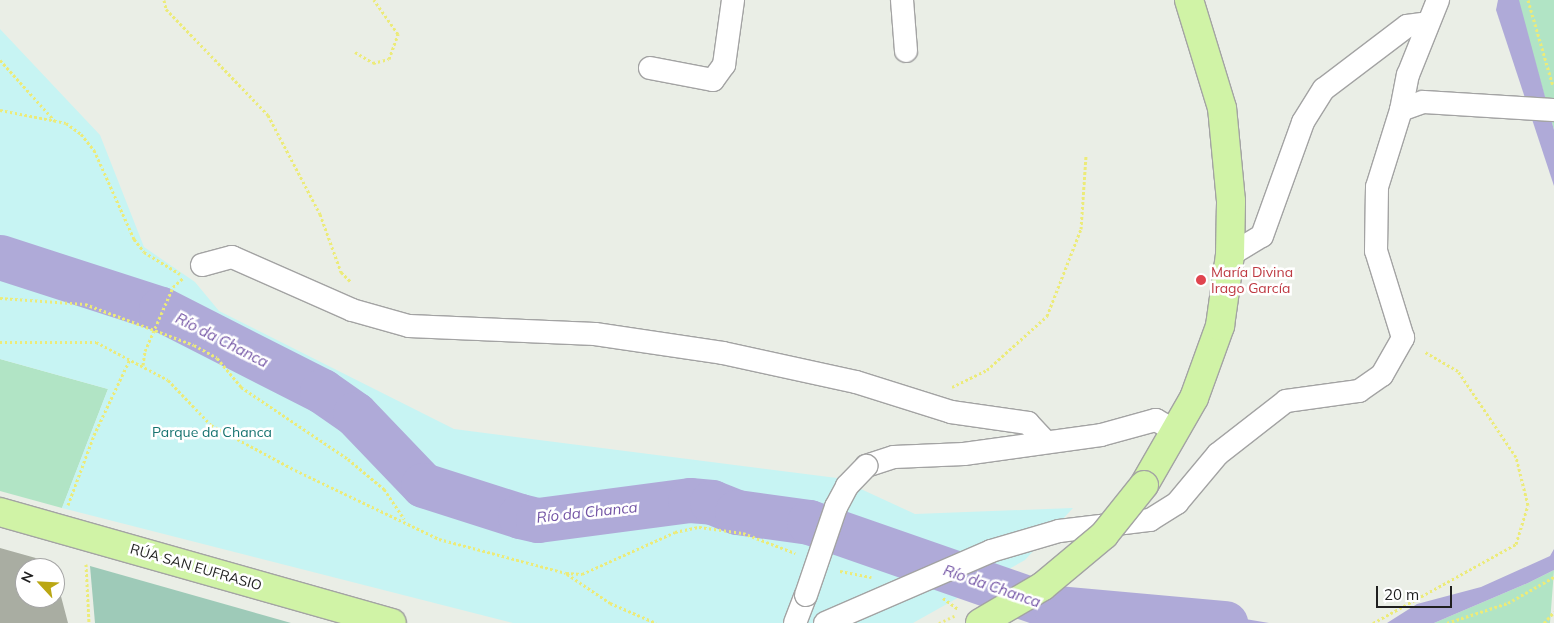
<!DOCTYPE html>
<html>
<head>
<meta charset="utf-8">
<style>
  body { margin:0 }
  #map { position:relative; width:1554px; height:623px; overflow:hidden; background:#eaeee6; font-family:Mulish,sans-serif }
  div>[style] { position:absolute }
  .grass>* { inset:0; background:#b1e4c5 }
  .forest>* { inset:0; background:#9ecab8 }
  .park>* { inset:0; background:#c7f4f3 }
  .water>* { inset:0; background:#afaad8 }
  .river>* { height:45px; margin:-22.5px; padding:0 22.5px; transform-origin:22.5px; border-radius:22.5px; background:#afaad8 }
  .building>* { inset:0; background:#a9ada2 }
  .path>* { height:3px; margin-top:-1.5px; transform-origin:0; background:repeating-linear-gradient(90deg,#eceb79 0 2.5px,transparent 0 5px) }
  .roads { filter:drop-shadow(1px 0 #a3a3a3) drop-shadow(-1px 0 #a3a3a3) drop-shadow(0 1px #a3a3a3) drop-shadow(0 -1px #a3a3a3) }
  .minor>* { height:22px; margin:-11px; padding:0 11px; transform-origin:11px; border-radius:11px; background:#fff }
  .primary>* { height:28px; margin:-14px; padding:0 14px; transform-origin:14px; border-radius:14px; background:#d0f3a6 }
  .path-bridge>* { height:3px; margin-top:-1.5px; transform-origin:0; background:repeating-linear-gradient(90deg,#eceb79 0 2.5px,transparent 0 5px) }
  .bridges { filter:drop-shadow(1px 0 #a3a3a3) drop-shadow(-1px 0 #a3a3a3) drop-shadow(0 1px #a3a3a3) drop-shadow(0 -1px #a3a3a3) }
  .minor-bridge>* { height:22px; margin:-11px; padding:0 11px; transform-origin:11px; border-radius:11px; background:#fff }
  .primary-bridge>* { height:28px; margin:-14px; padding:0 14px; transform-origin:14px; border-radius:14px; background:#d0f3a6 }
  .dots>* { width:14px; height:14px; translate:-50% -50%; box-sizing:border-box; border:2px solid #fff; border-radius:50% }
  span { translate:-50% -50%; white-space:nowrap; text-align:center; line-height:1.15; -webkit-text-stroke:5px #fff; paint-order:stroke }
  .health-label { font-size:14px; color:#be3a42 }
  .left { translate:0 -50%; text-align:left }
  .park-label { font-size:14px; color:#167370 }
  .street-label { font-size:14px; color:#1f1f1f }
  .water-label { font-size:15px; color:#7354a5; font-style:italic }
  .north { position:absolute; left:15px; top:558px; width:50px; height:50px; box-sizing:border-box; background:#fff; border:1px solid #a5a5a5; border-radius:50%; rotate:295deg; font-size:14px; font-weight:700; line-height:20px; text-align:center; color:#1f1f1f }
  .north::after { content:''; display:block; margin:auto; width:18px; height:22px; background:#baa713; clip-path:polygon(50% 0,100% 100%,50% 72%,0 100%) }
  .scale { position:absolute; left:1376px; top:586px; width:76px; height:22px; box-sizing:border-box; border:2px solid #1f1f1f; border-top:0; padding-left:6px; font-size:15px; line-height:18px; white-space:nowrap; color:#1f1f1f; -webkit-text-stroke:4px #fff; paint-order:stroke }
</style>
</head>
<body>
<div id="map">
  <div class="grass">
    <div style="clip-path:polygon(1519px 0,1554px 0,1554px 130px,1519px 5px)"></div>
    <div style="clip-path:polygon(0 359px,108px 389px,62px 508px,0 491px)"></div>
    <div style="clip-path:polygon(1554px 570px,1550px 623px,1434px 623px,1528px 583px)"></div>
    <div style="clip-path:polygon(1045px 617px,1125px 623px,1034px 623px)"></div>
  </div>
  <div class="forest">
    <div style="clip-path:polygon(90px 566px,277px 619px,291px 623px,95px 623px)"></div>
  </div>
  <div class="park">
    <div style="clip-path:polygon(0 29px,100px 135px,144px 247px,195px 282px,219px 311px,454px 429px,837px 478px,915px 514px,1073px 508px,1025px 560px,913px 623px,513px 623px,62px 508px,108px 389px,0 359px)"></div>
  </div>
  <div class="water">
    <div style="clip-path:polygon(1498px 0,1519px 0,1554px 130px,1554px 186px,1496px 10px)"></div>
    <div style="clip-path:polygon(1554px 549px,1554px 570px,1528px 583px,1434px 623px,1387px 623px,1417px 604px,1481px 587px,1550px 556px)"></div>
    <div style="clip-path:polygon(1061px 603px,1192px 610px,1269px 623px,1125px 623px,1045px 617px)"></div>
  </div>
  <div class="river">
    <div style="left:0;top:257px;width:169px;rotate:17.9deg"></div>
    <div style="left:161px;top:309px;width:181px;rotate:27deg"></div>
    <div style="left:322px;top:391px;width:40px;rotate:34.9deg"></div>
    <div style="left:355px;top:414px;width:98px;rotate:46.2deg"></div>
    <div style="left:423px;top:485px;width:102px;rotate:17.7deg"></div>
    <div style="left:520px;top:516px;width:18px;rotate:13deg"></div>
    <div style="left:538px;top:520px;width:153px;rotate:-7.5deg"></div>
    <div style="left:690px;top:500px;width:22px;rotate:5deg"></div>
    <div style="left:712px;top:502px;width:27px;rotate:22deg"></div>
    <div style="left:737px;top:512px;width:73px;rotate:7.9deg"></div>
    <div style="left:809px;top:522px;width:262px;rotate:19.2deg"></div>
    <div style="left:1056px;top:608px;width:170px;rotate:5.1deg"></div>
  </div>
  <div class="building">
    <div style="clip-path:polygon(0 548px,50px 562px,51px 568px,25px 568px,25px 598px,55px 598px,57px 581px,68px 623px,0 623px)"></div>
  </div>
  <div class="path">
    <div style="left:164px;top:0;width:9px;rotate:77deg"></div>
    <div style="left:166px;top:9px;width:147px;rotate:46.1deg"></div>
    <div style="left:268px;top:115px;width:112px;rotate:62.3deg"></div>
    <div style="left:320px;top:214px;width:62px;rotate:70.1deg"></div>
    <div style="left:341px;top:272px;width:14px;rotate:45deg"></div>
    <div style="left:1528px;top:0;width:90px;rotate:73.8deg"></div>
    <div style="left:355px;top:52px;width:21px;rotate:31deg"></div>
    <div style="left:373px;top:63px;width:16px;rotate:-14deg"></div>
    <div style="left:389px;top:59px;width:27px;rotate:-70deg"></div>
    <div style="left:398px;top:34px;width:42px;rotate:-125.2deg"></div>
    <div style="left:0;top:60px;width:82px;rotate:48deg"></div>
    <div style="left:0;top:110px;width:67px;rotate:11.1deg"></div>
    <div style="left:66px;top:123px;width:19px;rotate:36deg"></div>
    <div style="left:81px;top:134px;width:21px;rotate:51deg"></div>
    <div style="left:94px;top:150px;width:98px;rotate:65.8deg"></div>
    <div style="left:134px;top:239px;width:16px;rotate:52deg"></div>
    <div style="left:144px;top:252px;width:42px;rotate:31.4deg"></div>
    <div style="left:173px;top:287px;width:13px;rotate:-42deg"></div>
    <div style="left:0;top:298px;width:85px;rotate:4deg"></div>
    <div style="left:85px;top:304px;width:116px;rotate:20.6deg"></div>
    <div style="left:194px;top:345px;width:26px;rotate:29deg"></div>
    <div style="left:217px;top:358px;width:38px;rotate:50deg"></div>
    <div style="left:241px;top:387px;width:129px;rotate:33.9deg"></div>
    <div style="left:348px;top:459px;width:47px;rotate:39.8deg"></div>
    <div style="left:384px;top:489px;width:36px;rotate:56deg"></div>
    <div style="left:0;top:342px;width:96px"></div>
    <div style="left:96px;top:342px;width:81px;rotate:27.8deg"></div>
    <div style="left:168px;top:380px;width:62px;rotate:46.3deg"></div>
    <div style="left:211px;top:425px;width:95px;rotate:28.2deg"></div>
    <div style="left:295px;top:470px;width:160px;rotate:25.6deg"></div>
    <div style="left:439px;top:539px;width:131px;rotate:15deg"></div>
    <div style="left:566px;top:573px;width:16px;rotate:4deg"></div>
    <div style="left:582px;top:574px;width:102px;rotate:-24.3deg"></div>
    <div style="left:675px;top:532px;width:25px;rotate:-12deg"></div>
    <div style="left:699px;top:527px;width:44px;rotate:7.8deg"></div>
    <div style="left:743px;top:533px;width:56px;rotate:21deg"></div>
    <div style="left:143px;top:365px;width:14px;rotate:-82deg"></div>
    <div style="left:952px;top:387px;width:39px;rotate:-26deg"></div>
    <div style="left:987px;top:370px;width:81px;rotate:-42deg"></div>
    <div style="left:1047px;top:316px;width:93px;rotate:-68.7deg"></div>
    <div style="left:1081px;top:229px;width:73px;rotate:-86.1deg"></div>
    <div style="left:68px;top:505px;width:75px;rotate:-69.6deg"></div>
    <div style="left:94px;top:435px;width:84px;rotate:-64.7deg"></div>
    <div style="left:86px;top:564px;width:59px;rotate:87.1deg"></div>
    <div style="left:840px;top:571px;width:32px;rotate:11deg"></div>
    <div style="left:567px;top:574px;width:52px;rotate:34deg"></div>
    <div style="left:610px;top:603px;width:50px;rotate:23.5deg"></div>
    <div style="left:943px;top:598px;width:19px;rotate:36deg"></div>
    <div style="left:1373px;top:623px;width:163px;rotate:-28.9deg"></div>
    <div style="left:1516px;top:544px;width:41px;rotate:-72.9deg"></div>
    <div style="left:1528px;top:505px;width:49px;rotate:-104deg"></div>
    <div style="left:1516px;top:457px;width:104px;rotate:-124deg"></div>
    <div style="left:1458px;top:371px;width:39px;rotate:-150deg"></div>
    <div style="left:1447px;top:623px;width:64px;rotate:-18.2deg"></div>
    <div style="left:1508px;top:603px;width:53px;rotate:-29.5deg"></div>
    <div style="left:1544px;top:623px;width:15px;rotate:-48deg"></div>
  </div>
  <div class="roads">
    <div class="minor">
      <div style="left:902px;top:0;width:51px;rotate:85.5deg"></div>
      <div style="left:650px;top:68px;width:64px;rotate:10.8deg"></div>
      <div style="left:713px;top:80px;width:19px;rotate:-54deg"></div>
      <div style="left:724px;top:65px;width:66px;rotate:-82.1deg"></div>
      <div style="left:1401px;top:110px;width:36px;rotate:-79deg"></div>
      <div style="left:1408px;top:75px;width:81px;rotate:-68.2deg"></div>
      <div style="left:1230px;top:255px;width:37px;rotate:-31deg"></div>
      <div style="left:1262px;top:236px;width:121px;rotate:-70.2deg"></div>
      <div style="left:1303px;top:122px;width:39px;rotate:-58deg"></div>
      <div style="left:1324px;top:89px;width:104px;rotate:-37.2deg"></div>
      <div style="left:1407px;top:26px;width:21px;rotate:-8deg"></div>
      <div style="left:202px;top:265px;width:31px;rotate:-15deg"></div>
      <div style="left:232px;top:257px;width:131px;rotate:23.8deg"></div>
      <div style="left:352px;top:310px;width:59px;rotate:15.7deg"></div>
      <div style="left:409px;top:326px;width:186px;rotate:2.5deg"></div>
      <div style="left:595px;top:334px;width:129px;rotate:8.4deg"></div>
      <div style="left:723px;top:353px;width:136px;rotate:12.3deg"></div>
      <div style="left:856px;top:382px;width:100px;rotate:17.5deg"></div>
      <div style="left:951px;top:412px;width:78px;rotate:8.1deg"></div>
      <div style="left:1028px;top:423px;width:26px;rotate:47deg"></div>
      <div style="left:866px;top:466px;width:29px;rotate:-18deg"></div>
      <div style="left:894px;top:457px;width:70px;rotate:-2.5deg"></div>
      <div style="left:964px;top:454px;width:138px;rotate:-7.9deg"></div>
      <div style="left:1101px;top:435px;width:57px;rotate:-15.3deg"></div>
      <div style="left:1156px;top:420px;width:24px;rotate:30deg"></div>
      <div style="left:795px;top:623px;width:30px;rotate:-69deg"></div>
      <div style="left:825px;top:623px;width:181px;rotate:-23.4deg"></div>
      <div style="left:991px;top:551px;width:71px;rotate:-16.4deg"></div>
      <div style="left:1059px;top:531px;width:92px;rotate:-6.9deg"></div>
      <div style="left:1150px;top:520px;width:32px;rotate:-32deg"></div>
      <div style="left:1177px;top:503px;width:64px;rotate:-50.1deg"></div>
      <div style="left:1218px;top:454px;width:86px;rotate:-37.9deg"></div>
      <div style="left:1286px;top:401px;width:74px;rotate:-7.8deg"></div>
      <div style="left:1359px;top:391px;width:28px;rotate:-35deg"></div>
      <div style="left:1382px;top:375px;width:43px;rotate:-60.4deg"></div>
      <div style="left:1403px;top:338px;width:91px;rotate:-107.2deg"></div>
      <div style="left:1376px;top:251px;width:64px;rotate:-89.1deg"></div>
      <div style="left:1377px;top:187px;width:81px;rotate:-72.7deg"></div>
      <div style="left:1401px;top:110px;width:23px;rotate:-20deg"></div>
      <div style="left:1423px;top:102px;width:131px;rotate:3.5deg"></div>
    </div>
    <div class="primary">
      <div style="left:1144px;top:485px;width:100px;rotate:-60.1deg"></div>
      <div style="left:1194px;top:398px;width:77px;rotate:-70.1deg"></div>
      <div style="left:1220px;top:326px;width:72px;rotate:-82deg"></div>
      <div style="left:1230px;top:255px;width:54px;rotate:-88.9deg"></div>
      <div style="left:1231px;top:201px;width:93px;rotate:-95.5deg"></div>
      <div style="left:1222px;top:108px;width:113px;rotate:-107deg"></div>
      <div style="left:0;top:512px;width:407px;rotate:15.8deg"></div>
    </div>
  </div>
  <div class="path-bridge">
    <div style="left:145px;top:351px;width:70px;rotate:-66.4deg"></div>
    <div style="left:939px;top:623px;width:17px;rotate:-25deg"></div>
  </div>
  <div class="bridges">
    <div class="minor-bridge">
      <div style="left:806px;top:595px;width:93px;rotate:-71.2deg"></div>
      <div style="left:836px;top:507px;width:24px;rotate:-62deg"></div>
      <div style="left:847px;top:486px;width:28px;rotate:-46deg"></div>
    </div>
    <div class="primary-bridge">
      <div style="left:980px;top:623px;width:73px;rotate:-30.4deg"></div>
      <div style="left:1043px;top:586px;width:80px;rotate:-39.9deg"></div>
      <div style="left:1104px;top:535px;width:64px;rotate:-51.3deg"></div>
    </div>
  </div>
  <div class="dots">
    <div style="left:1201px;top:280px;background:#e0444e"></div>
  </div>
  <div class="health-label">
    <span class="left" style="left:1211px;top:280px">María Divina<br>Irago García</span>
  </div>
  <div class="park-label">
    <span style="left:212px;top:432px">Parque da Chanca</span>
  </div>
  <div class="street-label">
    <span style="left:196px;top:567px;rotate:16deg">RÚA SAN EUFRASIO</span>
  </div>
  <div class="water-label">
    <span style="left:222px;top:340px;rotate:27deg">Río da Chanca</span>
    <span style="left:587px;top:512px;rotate:-6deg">Río da Chanca</span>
    <span style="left:992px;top:586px;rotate:19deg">Río da Chanca</span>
  </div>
  <div class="north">N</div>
  <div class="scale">20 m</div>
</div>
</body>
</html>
